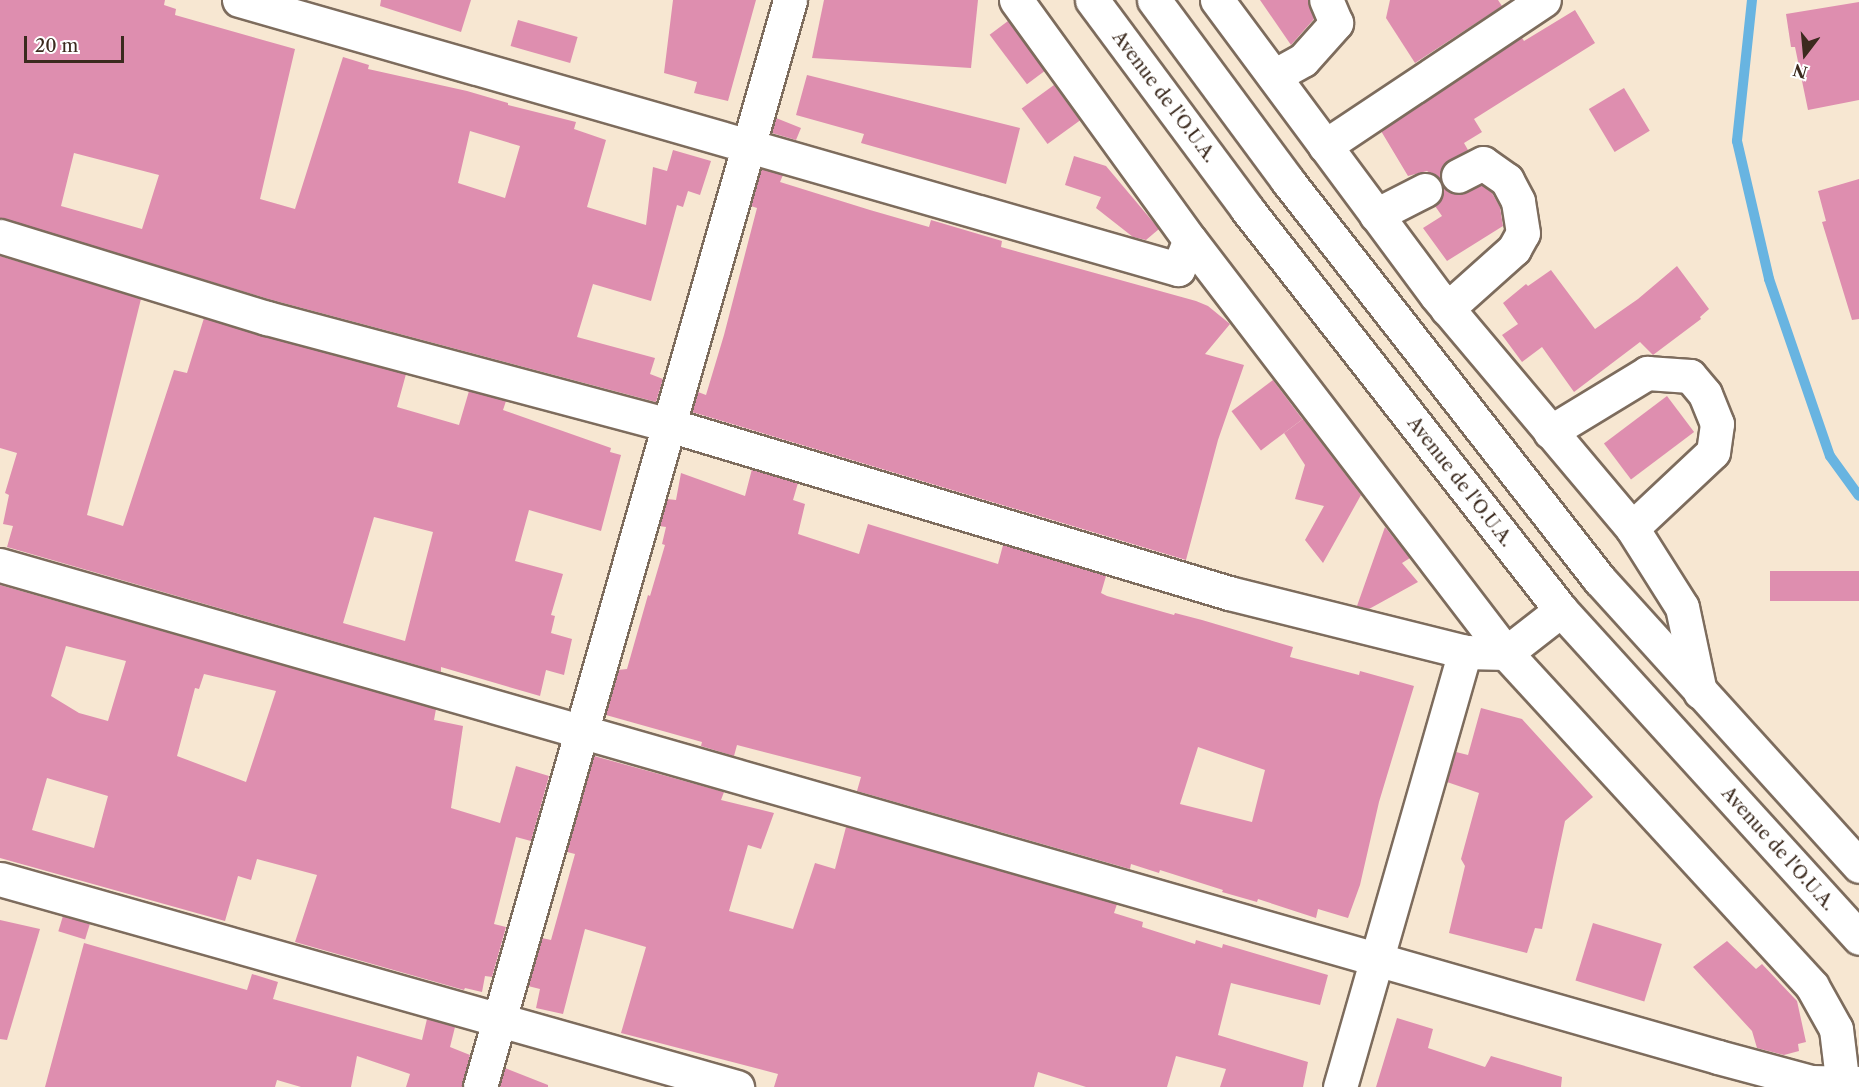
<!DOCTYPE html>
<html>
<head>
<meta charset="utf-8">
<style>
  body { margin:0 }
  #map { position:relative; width:1859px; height:1087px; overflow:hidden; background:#f7e7d2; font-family:"Libre Caslon Text",serif }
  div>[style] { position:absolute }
  .stream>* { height:10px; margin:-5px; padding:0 5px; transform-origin:5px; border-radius:5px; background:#68b4e1 }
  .building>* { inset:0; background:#de8eaf; transform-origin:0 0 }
  .roads { filter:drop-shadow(2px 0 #7d6c5d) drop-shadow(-2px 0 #7d6c5d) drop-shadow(0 2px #7d6c5d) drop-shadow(0 -2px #7d6c5d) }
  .minor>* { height:33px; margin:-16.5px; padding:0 16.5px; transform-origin:16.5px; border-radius:16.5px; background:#fff }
  .highway>* { height:33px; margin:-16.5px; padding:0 16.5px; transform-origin:16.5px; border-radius:16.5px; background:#fff }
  span { translate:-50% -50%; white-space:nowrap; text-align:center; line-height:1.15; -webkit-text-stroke:6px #fff; paint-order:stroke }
  .street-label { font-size:18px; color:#3b2a1e }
  .north { position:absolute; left:1775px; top:24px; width:60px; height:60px; -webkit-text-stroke:4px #fff; paint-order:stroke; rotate:196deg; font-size:16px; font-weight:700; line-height:24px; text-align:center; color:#3b2a1e }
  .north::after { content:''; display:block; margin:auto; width:21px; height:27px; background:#3b2a1e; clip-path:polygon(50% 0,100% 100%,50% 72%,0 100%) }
  .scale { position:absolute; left:24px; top:36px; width:100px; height:27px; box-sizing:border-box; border:3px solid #3b2a1e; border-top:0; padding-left:8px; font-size:18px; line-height:21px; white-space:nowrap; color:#3b2a1e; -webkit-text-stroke:4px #fff; paint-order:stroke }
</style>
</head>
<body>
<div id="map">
  <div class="stream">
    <div style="left:1752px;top:0;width:142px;rotate:96.1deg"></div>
    <div style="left:1737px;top:141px;width:142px;rotate:76.9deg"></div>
    <div style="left:1769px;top:279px;width:187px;rotate:71deg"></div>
    <div style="left:1830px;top:456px;width:49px;rotate:54.1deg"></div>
  </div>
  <div class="building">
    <div style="clip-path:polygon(evenodd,0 0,165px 0,164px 5px,176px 9px,175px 15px,295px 49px,260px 199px,295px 209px,343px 57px,369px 65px,368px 69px,467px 91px,508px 103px,508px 105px,576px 122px,574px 129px,606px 140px,587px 207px,646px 225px,653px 167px,667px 171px,673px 150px,711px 161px,700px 195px,688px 191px,683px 207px,677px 205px,651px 301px,593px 284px,577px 337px,655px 358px,650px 374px,663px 379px,656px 402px,272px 300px,0 218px,0 0,470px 131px,520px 146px,505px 198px,458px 183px,470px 131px,0 0,74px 153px,159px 175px,142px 229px,61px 206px,74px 153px)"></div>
    <div style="clip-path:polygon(381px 0,471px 0,461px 32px,380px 6px)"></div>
    <div style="clip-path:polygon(673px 0,756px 0,728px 101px,694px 93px,697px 82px,664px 73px)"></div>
    <div style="clip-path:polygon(824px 0,978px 0,971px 68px,812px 58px)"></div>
    <div style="clip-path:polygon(1260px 0,1308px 0,1314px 19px,1291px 45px)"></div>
    <div style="clip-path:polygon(1390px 0,1498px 0,1502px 6px,1415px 63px,1386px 18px)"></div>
    <div style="clip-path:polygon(1859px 2px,1859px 100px,1808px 110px,1795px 47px,1791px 47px,1786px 14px)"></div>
    <div style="clip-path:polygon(1575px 10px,1595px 43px,1474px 119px,1482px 132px,1464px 143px,1468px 150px,1443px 165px,1440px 180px,1427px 171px,1408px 176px,1381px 131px,1522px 38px,1524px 41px)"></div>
    <div style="left:518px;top:20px;width:62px;height:27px;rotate:16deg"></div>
    <div style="left:1008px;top:21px;width:62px;height:23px;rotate:53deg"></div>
    <div style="clip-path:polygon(807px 75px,1020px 128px,1006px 184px,861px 143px,864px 134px,796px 115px)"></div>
    <div style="left:1054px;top:85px;width:44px;height:40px;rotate:54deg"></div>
    <div style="left:1624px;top:88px;width:50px;height:41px;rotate:59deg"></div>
    <div style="clip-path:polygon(776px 118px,801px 128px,796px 140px,772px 133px)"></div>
    <div style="clip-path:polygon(1074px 156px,1106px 166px,1159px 229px,1146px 240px,1133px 237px,1096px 208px,1101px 197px,1065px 185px)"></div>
    <div style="clip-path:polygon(761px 169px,783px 175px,780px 182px,870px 210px,929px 227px,931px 220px,1002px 241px,1001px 247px,1196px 301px,1208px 306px,1230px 324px,1205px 354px,1244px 365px,1218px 440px,1186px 560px,692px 412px,698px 392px,706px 395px,724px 335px,757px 208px,751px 206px)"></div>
    <div style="clip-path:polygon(1859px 179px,1859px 319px,1852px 320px,1822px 222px,1826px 221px,1818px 191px)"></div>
    <div style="clip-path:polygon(1482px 185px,1492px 193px,1500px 207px,1503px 226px,1447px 261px,1423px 228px,1442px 216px,1435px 206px,1441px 200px,1443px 186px,1448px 192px,1458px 195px)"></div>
    <div style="clip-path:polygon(evenodd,0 256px,141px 299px,87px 515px,123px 526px,174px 370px,187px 373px,204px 318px,406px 374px,397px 407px,459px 425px,469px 391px,506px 401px,503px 410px,611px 448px,610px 452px,621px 455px,601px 531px,529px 510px,515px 561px,563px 574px,551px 615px,555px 616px,551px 633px,572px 639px,564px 675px,546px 670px,540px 696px,441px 667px,441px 672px,7px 547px,13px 526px,3px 524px,9px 495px,5px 493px,17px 453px,0 448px,0 256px,374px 517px,433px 532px,405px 641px,343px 623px,374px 517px)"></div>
    <div style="clip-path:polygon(1677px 266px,1709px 309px,1700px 317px,1701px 319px,1653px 355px,1640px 342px,1574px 392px,1542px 347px,1522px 362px,1502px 335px,1518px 324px,1503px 303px,1526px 284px,1528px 286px,1551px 270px,1595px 329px,1638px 299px)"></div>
    <div style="left:1273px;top:380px;width:49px;height:52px;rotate:53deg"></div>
    <div style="left:1667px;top:396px;width:45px;height:79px;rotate:53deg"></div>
    <div style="clip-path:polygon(1303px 419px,1361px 495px,1323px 563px,1305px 540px,1324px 506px,1295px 499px,1305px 465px,1284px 433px)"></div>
    <div style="clip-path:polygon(evenodd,752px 469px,798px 483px,793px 500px,805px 504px,798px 534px,859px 554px,868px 524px,998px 564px,1003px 545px,1106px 576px,1101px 593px,1107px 596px,1174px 615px,1175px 613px,1202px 620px,1293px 647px,1290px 657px,1359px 675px,1360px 671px,1414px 686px,1379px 802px,1360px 885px,1348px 918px,1318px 909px,1316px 918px,1258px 899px,1257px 902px,1222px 892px,1223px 890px,1160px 870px,1159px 873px,1131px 864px,1130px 869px,857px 791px,861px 777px,737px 745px,734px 756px,701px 746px,702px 742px,606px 715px,618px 670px,627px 669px,648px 595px,650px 596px,665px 545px,662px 544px,666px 527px,659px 526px,667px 499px,676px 500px,681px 473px,745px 496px,752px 469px,1198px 747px,1265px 770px,1252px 822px,1180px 804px,1198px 747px)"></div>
    <div style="clip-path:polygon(1385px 527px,1410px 558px,1402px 563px,1418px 582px,1369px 609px,1357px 606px)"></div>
    <div style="left:1859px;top:571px;width:30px;height:89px;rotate:90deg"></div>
    <div style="clip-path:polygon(evenodd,0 585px,436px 709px,434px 720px,463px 726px,451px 808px,500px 823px,516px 766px,549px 776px,531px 841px,516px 837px,494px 924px,506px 927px,492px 977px,485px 976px,482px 992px,465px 988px,464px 990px,295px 942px,317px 875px,257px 859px,251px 880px,238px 876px,225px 921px,0 858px,0 585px,66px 646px,126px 661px,108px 721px,79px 713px,51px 696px,66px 646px,0 585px,204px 674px,276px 691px,246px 782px,177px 756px,195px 688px,199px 689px,204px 674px,0 585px,47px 778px,108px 796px,94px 848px,32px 830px,47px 778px)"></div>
    <div style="clip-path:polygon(1481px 708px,1522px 719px,1593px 797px,1565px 821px,1542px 929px,1535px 928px,1527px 953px,1449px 933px,1465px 866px,1461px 859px,1479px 793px,1447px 782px,1456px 752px,1468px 755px)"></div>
    <div style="clip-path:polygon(594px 756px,724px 792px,721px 800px,774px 813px,761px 849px,748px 845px,729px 911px,793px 929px,815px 863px,835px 869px,846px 827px,1117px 904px,1114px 913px,1143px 922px,1142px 927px,1195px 944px,1196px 940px,1222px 948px,1223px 944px,1328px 975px,1320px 1005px,1231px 983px,1218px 1035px,1308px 1062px,1303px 1087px,1220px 1087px,1226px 1069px,1176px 1056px,1167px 1087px,1086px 1087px,1038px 1072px,1034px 1087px,774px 1087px,778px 1074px,621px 1033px,646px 947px,585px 929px,563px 1014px,536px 1008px,540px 989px,528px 986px,542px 938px,551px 940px,575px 854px,567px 852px)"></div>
    <div style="left:63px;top:916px;width:28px;height:16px;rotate:17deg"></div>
    <div style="clip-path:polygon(0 920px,40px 929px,7px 1040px,0 1039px)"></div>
    <div style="left:1593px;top:923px;width:72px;height:60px;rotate:17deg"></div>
    <div style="clip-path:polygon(1727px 941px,1756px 969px,1762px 964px,1797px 1001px,1806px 1042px,1798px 1044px,1799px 1051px,1784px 1055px,1757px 1048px,1752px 1031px,1693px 967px)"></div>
    <div style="clip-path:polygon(84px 943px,247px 990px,252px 974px,278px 982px,273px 999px,422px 1040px,427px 1019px,455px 1027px,450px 1047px,470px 1055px,462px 1087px,406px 1087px,410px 1074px,357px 1056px,351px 1087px,301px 1087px,277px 1080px,275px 1087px,45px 1087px)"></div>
    <div style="clip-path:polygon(1397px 1018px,1433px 1029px,1428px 1048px,1485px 1067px,1491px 1056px,1562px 1077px,1561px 1087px,1376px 1087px)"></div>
    <div style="clip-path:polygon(505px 1068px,548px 1085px,548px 1087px,500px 1087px)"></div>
  </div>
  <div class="roads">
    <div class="minor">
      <div style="left:239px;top:0;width:977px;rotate:15.99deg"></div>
      <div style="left:1178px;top:269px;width:31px;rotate:-68deg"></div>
      <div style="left:1016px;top:0;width:296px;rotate:54.1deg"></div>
      <div style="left:1190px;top:240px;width:520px;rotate:52.58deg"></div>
      <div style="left:1506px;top:653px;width:452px;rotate:47.4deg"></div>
      <div style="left:1812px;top:986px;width:49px;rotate:60.8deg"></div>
      <div style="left:1836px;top:1029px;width:58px;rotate:83.1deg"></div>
      <div style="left:1217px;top:0;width:367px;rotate:53.4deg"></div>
      <div style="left:1436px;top:295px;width:304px;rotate:49.9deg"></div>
      <div style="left:1632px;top:528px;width:93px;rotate:57.7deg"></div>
      <div style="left:1682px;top:607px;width:87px;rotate:78deg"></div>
      <div style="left:1274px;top:76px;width:33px;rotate:-29deg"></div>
      <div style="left:1303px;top:60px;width:50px;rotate:-48.3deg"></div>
      <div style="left:1336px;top:23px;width:25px;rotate:-113deg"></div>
      <div style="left:1325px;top:146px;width:263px;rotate:-33.7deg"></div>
      <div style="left:1376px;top:215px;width:55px;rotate:-27deg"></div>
      <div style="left:0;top:236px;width:279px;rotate:17.1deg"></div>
      <div style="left:267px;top:318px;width:416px;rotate:14.9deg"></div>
      <div style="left:669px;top:425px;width:585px;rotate:16.7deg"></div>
      <div style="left:1229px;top:593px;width:243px;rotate:14deg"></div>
      <div style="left:1465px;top:652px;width:41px;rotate:1.4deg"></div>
      <div style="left:1506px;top:653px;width:70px;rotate:-38deg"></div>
      <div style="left:1447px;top:309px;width:90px;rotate:-41.8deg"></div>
      <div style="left:1514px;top:249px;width:18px;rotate:-61deg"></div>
      <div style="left:1523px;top:233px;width:32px;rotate:-99deg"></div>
      <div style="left:1518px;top:201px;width:24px;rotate:-118deg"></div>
      <div style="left:1507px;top:180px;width:29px;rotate:-145deg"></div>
      <div style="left:1483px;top:163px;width:28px;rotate:153deg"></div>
      <div style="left:1550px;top:432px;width:114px;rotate:-31.3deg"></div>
      <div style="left:1647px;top:373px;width:43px;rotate:4deg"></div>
      <div style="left:1690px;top:376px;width:23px;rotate:50deg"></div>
      <div style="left:1705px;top:394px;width:32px;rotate:68deg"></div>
      <div style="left:1717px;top:424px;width:28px;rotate:98deg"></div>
      <div style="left:1713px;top:452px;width:111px;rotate:136.8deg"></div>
      <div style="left:0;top:565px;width:1787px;rotate:15.98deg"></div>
      <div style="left:1718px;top:1057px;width:96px;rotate:15deg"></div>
      <div style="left:1811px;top:1082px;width:48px;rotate:1.2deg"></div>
      <div style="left:0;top:879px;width:766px;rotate:15.76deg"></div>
      <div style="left:480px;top:1087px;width:1130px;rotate:-74.08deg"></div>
      <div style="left:1340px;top:1087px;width:453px;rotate:-74deg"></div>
    </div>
    <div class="highway">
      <div style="left:1092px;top:0;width:260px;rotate:53.4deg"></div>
      <div style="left:1247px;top:209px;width:509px;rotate:51.94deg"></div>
      <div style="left:1561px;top:610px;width:443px;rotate:47.7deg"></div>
      <div style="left:1154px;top:0;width:224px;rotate:53.5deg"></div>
      <div style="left:1287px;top:180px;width:507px;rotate:51.98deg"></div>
      <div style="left:1599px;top:579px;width:387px;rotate:47.8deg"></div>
    </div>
  </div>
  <div class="street-label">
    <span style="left:1164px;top:97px;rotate:53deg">Avenue de l'O.U.A.</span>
    <span style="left:1460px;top:482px;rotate:52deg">Avenue de l'O.U.A.</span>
    <span style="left:1778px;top:849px;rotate:48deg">Avenue de l'O.U.A.</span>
  </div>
  <div class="north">N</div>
  <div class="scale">20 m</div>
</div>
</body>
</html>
